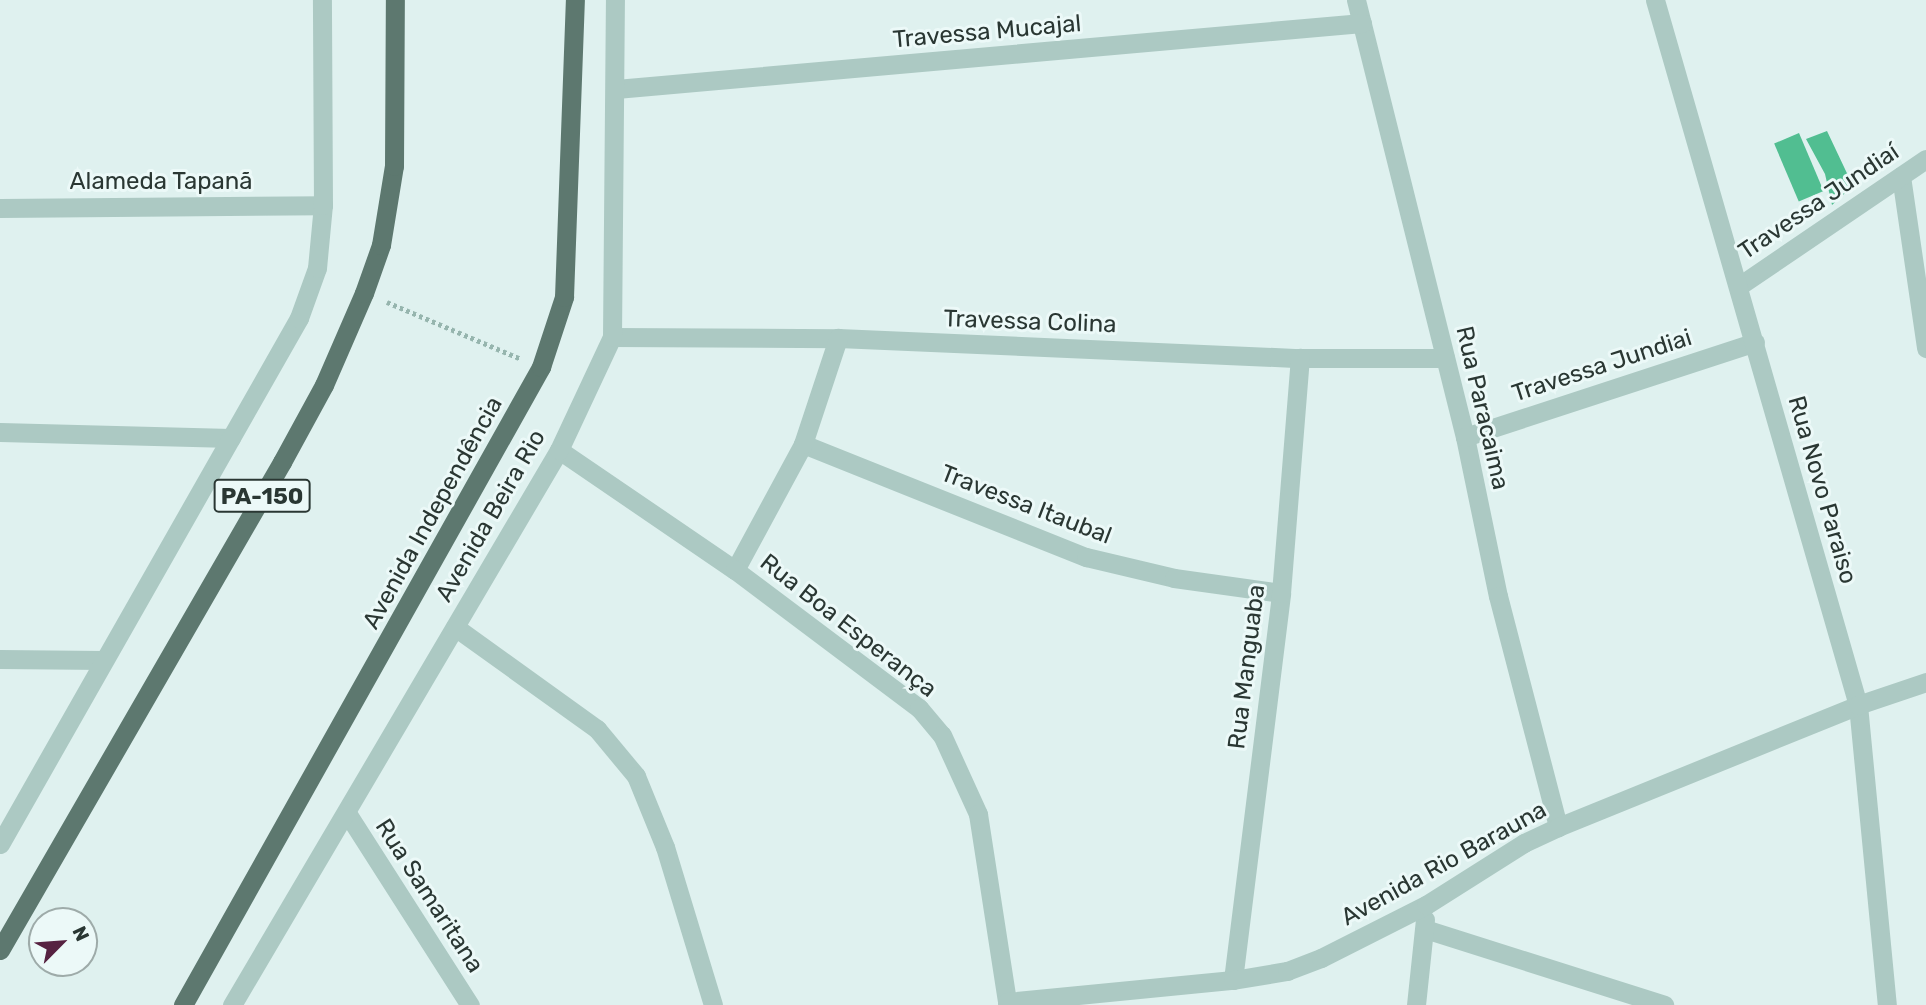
<!DOCTYPE html>
<html>
<head>
<meta charset="utf-8">
<style>
  body { margin:0 }
  #map { position:relative; width:1926px; height:1005px; overflow:hidden; background:#dff1ef; font-family:Rubik,sans-serif }
  div>[style] { position:absolute }
  .building>* { inset:0; background:#51be91; transform-origin:0 0 }
  .path>* { height:4.5px; margin-top:-2.25px; transform-origin:0; background:repeating-linear-gradient(90deg,#96b5ae 0 3.5px,transparent 0 7px) }
  .minor>* { height:19px; margin:-9.5px; padding:0 9.5px; transform-origin:9.5px; border-radius:9.5px; background:#acc9c3 }
  .tertiary>* { height:19px; margin:-9.5px; padding:0 9.5px; transform-origin:9.5px; border-radius:9.5px; background:#acc9c3 }
  .primary>* { height:19px; margin:-9.5px; padding:0 9.5px; transform-origin:9.5px; border-radius:9.5px; background:#5d786f }
  span { translate:-50% -50%; white-space:nowrap; text-align:center; line-height:1.15; -webkit-text-stroke:6px #ecf9f8; paint-order:stroke }
  .shield-label span { padding:2px 5px; background:#ecf9f8; border:2px solid; border-radius:5px; -webkit-text-stroke-width:0 }
  .shield-label { font-size:23px; color:#2a3733; font-weight:700 }
  .street-label { font-size:24px; color:#2a3733 }
  .north { position:absolute; left:28px; top:907px; width:70px; height:70px; box-sizing:border-box; background:#ecf9f8; border:2px solid #9eaba9; border-radius:50%; rotate:65deg; font-size:19px; font-weight:700; line-height:28px; text-align:center; color:#2a3733 }
  .north::after { content:''; display:block; margin:auto; width:24px; height:32px; background:#562241; clip-path:polygon(50% 0,100% 100%,50% 72%,0 100%) }
</style>
</head>
<body>
<div id="map">
  <div class="building">
    <div style="clip-path:polygon(1827px 131px,1853px 186px,1832px 205px,1825px 174px,1806px 139px)"></div>
    <div style="left:1799px;top:133px;width:63px;height:27px;rotate:67deg"></div>
  </div>
  <div class="path">
    <div style="left:387px;top:302px;width:146px;rotate:23deg"></div>
  </div>
  <div class="minor">
    <div style="left:1356px;top:0;width:450px;rotate:76deg"></div>
    <div style="left:1465px;top:437px;width:162px;rotate:78.3deg"></div>
    <div style="left:1498px;top:596px;width:239px;rotate:75.4deg"></div>
    <div style="left:616px;top:89px;width:749px;rotate:-5.06deg"></div>
    <div style="left:1901px;top:176px;width:174px;rotate:81.7deg"></div>
    <div style="left:0;top:208px;width:323px;rotate:-0.5deg"></div>
    <div style="left:1739px;top:286px;width:226px;rotate:-34.2deg"></div>
    <div style="left:612px;top:337px;width:226px;rotate:0.3deg"></div>
    <div style="left:838px;top:338px;width:462px;rotate:2.5deg"></div>
    <div style="left:1300px;top:358px;width:145px"></div>
    <div style="left:0;top:432px;width:231px;rotate:1.5deg"></div>
    <div style="left:1465px;top:437px;width:305px;rotate:-18.1deg"></div>
    <div style="left:803px;top:444px;width:305px;rotate:21.8deg"></div>
    <div style="left:1086px;top:557px;width:90px;rotate:13.4deg"></div>
    <div style="left:1174px;top:578px;width:108px;rotate:8deg"></div>
    <div style="left:735px;top:570px;width:143px;rotate:-61.6deg"></div>
    <div style="left:803px;top:444px;width:112px;rotate:-71.7deg"></div>
    <div style="left:455px;top:627px;width:175px;rotate:35.7deg"></div>
    <div style="left:597px;top:729px;width:61px;rotate:50.3deg"></div>
    <div style="left:636px;top:776px;width:77px;rotate:67.8deg"></div>
    <div style="left:665px;top:847px;width:165px;rotate:73.1deg"></div>
    <div style="left:0;top:659px;width:103px;rotate:0.6deg"></div>
    <div style="left:347px;top:813px;width:228px;rotate:57.4deg"></div>
    <div style="left:0;top:844px;width:605px;rotate:-60.38deg"></div>
    <div style="left:299px;top:318px;width:53px;rotate:-70.2deg"></div>
    <div style="left:317px;top:268px;width:63px;rotate:-84.6deg"></div>
    <div style="left:323px;top:205px;width:205px;rotate:-90.3deg"></div>
    <div style="left:1425px;top:929px;width:251px;rotate:17.6deg"></div>
    <div style="left:1233px;top:980px;width:390px;rotate:-82.9deg"></div>
    <div style="left:1281px;top:593px;width:236px;rotate:-85.4deg"></div>
    <div style="left:1416px;top:1005px;width:86px;rotate:-84deg"></div>
  </div>
  <div class="tertiary">
    <div style="left:1655px;top:0;width:734px;rotate:73.94deg"></div>
    <div style="left:1858px;top:705px;width:301px;rotate:84.5deg"></div>
    <div style="left:559px;top:450px;width:213px;rotate:34.3deg"></div>
    <div style="left:735px;top:570px;width:230px;rotate:36.9deg"></div>
    <div style="left:919px;top:708px;width:35px;rotate:50deg"></div>
    <div style="left:942px;top:735px;width:87px;rotate:65.5deg"></div>
    <div style="left:978px;top:814px;width:190px;rotate:81.2deg"></div>
    <div style="left:1007px;top:1002px;width:227px;rotate:-5.6deg"></div>
    <div style="left:1233px;top:980px;width:55px;rotate:-9.5deg"></div>
    <div style="left:1287px;top:971px;width:36px;rotate:-21deg"></div>
    <div style="left:1321px;top:958px;width:118px;rotate:-26.8deg"></div>
    <div style="left:1426px;top:905px;width:116px;rotate:-32.3deg"></div>
    <div style="left:1524px;top:843px;width:38px;rotate:-25deg"></div>
    <div style="left:1558px;top:827px;width:324px;rotate:-22.1deg"></div>
    <div style="left:1858px;top:705px;width:72px;rotate:-18.7deg"></div>
    <div style="left:232px;top:1005px;width:644px;rotate:-59.49deg"></div>
    <div style="left:559px;top:450px;width:125px;rotate:-64.9deg"></div>
    <div style="left:612px;top:337px;width:337px;rotate:-89.5deg"></div>
  </div>
  <div class="primary">
    <div style="left:0;top:950px;width:564px;rotate:-59.98deg"></div>
    <div style="left:282px;top:462px;width:88px;rotate:-61.4deg"></div>
    <div style="left:324px;top:385px;width:100px;rotate:-66.5deg"></div>
    <div style="left:364px;top:293px;width:51px;rotate:-70.5deg"></div>
    <div style="left:381px;top:245px;width:80px;rotate:-80.7deg"></div>
    <div style="left:394px;top:166px;width:166px;rotate:-89.7deg"></div>
    <div style="left:183px;top:1005px;width:732px;rotate:-60.7deg"></div>
    <div style="left:541px;top:367px;width:74px;rotate:-71.8deg"></div>
    <div style="left:564px;top:297px;width:297px;rotate:-87.9deg"></div>
  </div>
  <div class="shield-label">
    <span style="left:262px;top:496px">PA-150</span>
  </div>
  <div class="street-label">
    <span style="left:987px;top:32px;rotate:-5deg">Travessa Mucajal</span>
    <span style="left:161px;top:182px">Alameda Tapanã</span>
    <span style="left:1819px;top:202px;rotate:-34deg">Travessa Jundiaí</span>
    <span style="left:1030px;top:322px;rotate:2deg">Travessa Colina</span>
    <span style="left:1602px;top:366px;rotate:-18deg">Travessa Jundiai</span>
    <span style="left:1482px;top:408px;rotate:77deg">Rua Paracaima</span>
    <span style="left:1822px;top:490px;rotate:74deg">Rua Novo Paraiso</span>
    <span style="left:1026px;top:505px;rotate:21deg">Travessa Itaubal</span>
    <span style="left:433px;top:513px;rotate:-61deg">Avenida Independência</span>
    <span style="left:491px;top:516px;rotate:-60deg">Avenida Beira Rio</span>
    <span style="left:848px;top:626px;rotate:38deg">Rua Boa Esperança</span>
    <span style="left:1247px;top:667px;rotate:-83deg">Rua Manguaba</span>
    <span style="left:1444px;top:864px;rotate:-29deg">Avenida Rio Barauna</span>
    <span style="left:429px;top:896px;rotate:57deg">Rua Samaritana</span>
  </div>
  <div class="north">N</div>
</div>
</body>
</html>
